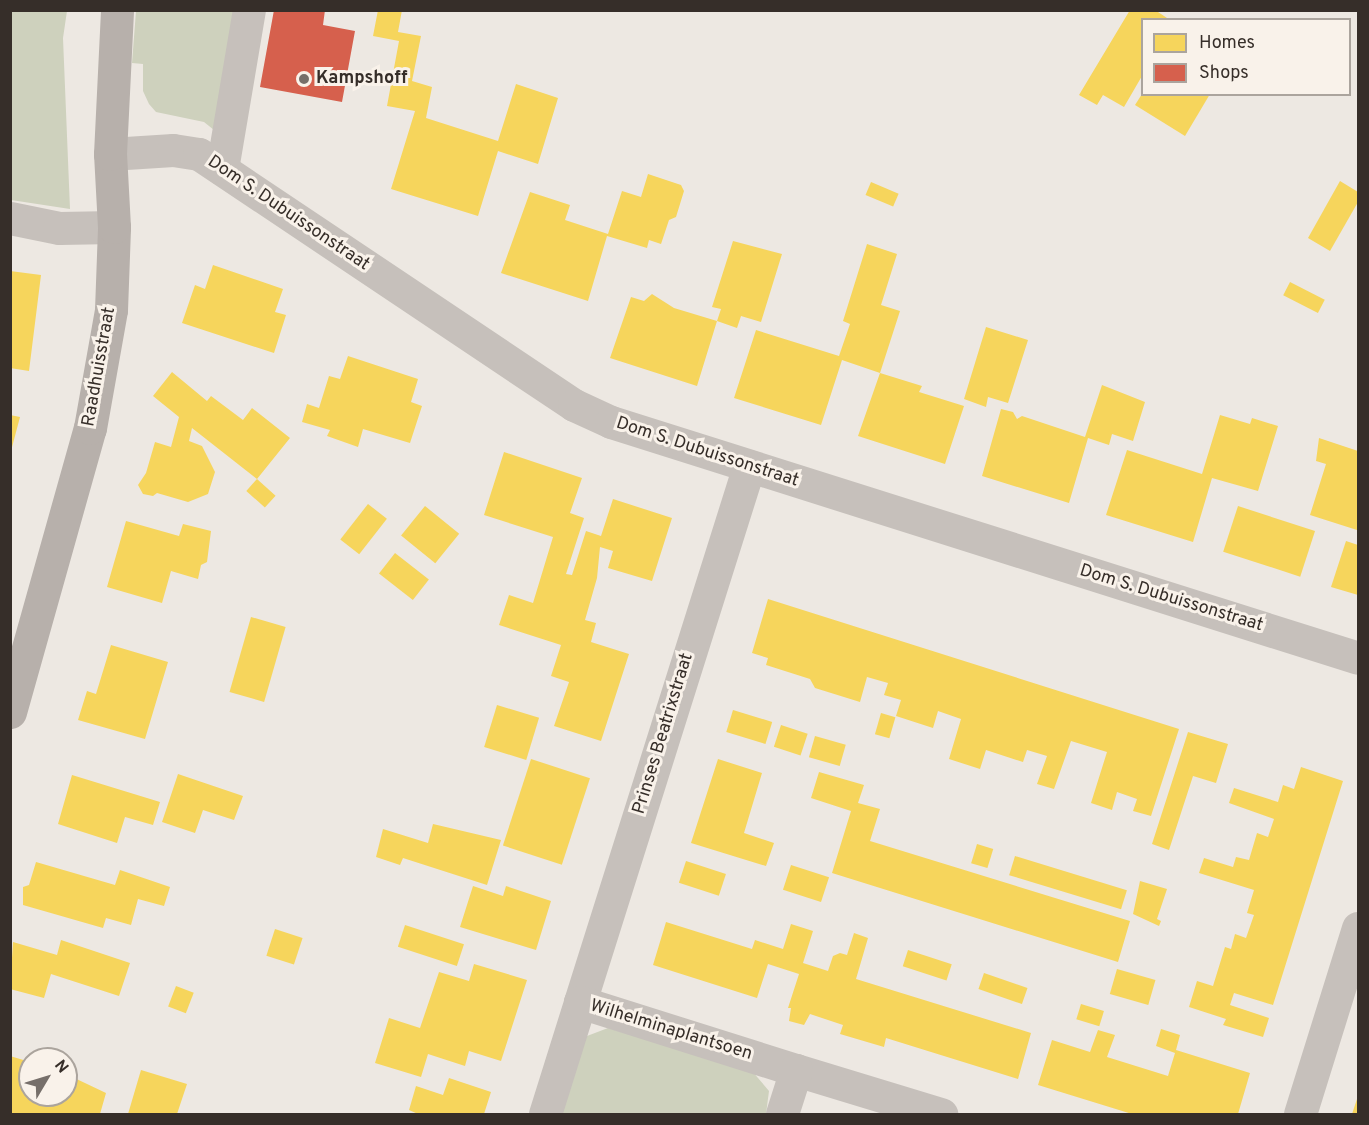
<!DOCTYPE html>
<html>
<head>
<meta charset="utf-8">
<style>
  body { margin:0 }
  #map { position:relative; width:1369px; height:1125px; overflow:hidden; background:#ede8e2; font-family:Overpass,sans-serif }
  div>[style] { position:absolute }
  .green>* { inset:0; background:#ced1bd }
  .homes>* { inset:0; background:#f6d55c; transform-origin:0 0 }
  .shops>* { inset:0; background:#d6604d }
  .street>* { height:33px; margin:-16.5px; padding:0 16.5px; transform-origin:16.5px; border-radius:16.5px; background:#c6c0bb }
  .secondary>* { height:33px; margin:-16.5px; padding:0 16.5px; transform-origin:16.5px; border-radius:16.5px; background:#b7b0ab }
  .dots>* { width:16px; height:16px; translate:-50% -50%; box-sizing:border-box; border:3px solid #f9f2ea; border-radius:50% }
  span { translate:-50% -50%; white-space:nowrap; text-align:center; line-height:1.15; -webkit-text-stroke:6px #f9f2ea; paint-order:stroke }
  .poi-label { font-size:18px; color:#362e29; font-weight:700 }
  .left { translate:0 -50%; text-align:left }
  .street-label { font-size:18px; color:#362e29 }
  .frame { position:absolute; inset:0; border:12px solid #362e29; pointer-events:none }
  .legend { position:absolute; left:1141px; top:18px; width:210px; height:78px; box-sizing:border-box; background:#f9f2ea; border:2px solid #aba49d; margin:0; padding:8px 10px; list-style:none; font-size:18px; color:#362e29 }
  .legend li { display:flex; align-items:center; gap:12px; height:30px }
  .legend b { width:30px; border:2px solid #aba49d }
  .north { position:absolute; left:18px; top:1047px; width:60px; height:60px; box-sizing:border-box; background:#f9f2ea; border:2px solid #aba49d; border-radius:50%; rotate:52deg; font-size:16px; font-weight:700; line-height:24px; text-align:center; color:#362e29 }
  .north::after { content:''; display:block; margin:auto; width:21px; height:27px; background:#766f6a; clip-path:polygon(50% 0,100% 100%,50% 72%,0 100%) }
</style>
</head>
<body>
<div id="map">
  <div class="green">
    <div style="clip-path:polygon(10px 11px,67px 11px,63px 38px,70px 209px,11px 200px)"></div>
    <div style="clip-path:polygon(136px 11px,236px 11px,214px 130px,204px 122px,156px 112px,149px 104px,143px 91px,143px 64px,132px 63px)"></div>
    <div style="clip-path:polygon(608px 1028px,752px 1071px,769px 1091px,766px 1114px,559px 1114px,581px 1047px,587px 1036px)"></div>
  </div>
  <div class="homes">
    <div style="clip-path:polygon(378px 10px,402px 10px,398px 32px,421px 36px,412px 81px,432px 87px,426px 118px,498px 141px,516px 84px,558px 98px,538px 164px,498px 151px,478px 216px,391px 189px,415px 111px,387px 106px,399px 41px,373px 36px)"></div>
    <div style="clip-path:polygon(1130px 10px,1155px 10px,1170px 20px,1142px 20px,1142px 76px,1124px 107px,1103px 95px,1097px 105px,1079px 95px)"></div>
    <div style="clip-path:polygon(1142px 94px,1210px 94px,1185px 136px,1135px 105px)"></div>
    <div style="clip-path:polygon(648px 174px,681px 185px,684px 191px,676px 217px,669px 220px,661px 244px,649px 240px,647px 248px,607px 236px,588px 301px,501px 273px,530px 192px,570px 205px,565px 220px,608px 234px,622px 191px,641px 197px)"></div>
    <div style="clip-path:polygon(1340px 181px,1358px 192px,1358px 202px,1330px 251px,1308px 238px)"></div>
    <div style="left:871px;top:182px;width:30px;height:14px;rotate:23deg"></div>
    <div style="clip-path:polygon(733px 241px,782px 254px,761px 322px,741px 316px,737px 328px,717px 321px,721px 309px,712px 307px)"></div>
    <div style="clip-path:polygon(867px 244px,897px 254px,881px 305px,900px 311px,880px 373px,842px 360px,821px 425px,734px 398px,756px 330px,839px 356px,850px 324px,843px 321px)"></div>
    <div style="clip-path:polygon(213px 265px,283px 289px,275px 312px,286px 315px,274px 353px,182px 323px,195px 285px,205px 289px)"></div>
    <div style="clip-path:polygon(10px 271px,41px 275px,29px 371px,10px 368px)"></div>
    <div style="left:1290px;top:282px;width:39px;height:15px;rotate:27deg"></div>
    <div style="clip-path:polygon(652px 294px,674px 308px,717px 321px,697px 386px,610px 358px,631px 297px,644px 301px)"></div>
    <div style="clip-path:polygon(986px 327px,1028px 340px,1008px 403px,988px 397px,986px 407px,964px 399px)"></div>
    <div style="clip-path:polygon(348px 356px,418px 379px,411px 402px,422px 406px,410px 443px,363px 429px,358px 447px,327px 436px,330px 430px,302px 422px,307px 404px,319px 408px,329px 376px,340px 379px)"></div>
    <div style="clip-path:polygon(172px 372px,207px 401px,211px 396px,243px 420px,252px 408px,290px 438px,257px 479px,192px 428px,189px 441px,202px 446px,215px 472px,208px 494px,188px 502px,157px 493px,153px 496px,143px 494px,138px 485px,146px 473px,155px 442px,171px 447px,179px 417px,153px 396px)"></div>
    <div style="clip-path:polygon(880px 373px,922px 386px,919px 392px,964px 406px,945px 464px,858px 436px)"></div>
    <div style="clip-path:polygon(1102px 385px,1145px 402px,1133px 441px,1112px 434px,1109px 445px,1088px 438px,1069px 503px,982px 476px,1001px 409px,1013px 412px,1017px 419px,1022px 416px,1085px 437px)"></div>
    <div style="clip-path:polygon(10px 415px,20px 417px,11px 451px,10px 451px)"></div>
    <div style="clip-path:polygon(1220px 415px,1250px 424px,1252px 418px,1278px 426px,1258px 491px,1212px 478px,1193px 542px,1106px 515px,1127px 450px,1202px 474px)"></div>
    <div style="clip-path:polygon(1319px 438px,1358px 451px,1357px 530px,1310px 515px,1326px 464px,1316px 461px)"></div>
    <div style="clip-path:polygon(504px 452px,582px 478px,570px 513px,584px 518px,566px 574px,572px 575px,586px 531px,601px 536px,613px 499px,672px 518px,652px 581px,608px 568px,613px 551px,600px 547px,597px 578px,585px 620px,596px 623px,591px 642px,629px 654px,601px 741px,554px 726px,569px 682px,551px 676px,561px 645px,499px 625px,509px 595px,533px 603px,553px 537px,484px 515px)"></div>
    <div style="left:257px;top:479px;width:25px;height:16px;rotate:42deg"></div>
    <div style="left:368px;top:504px;width:24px;height:45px;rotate:38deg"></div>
    <div style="left:425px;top:506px;width:44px;height:38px;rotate:39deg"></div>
    <div style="left:1238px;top:506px;width:81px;height:48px;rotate:18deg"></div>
    <div style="clip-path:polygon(126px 521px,179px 536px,183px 524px,211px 531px,207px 562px,201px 565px,198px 579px,171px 571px,162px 603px,107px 587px)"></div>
    <div style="clip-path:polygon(1346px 541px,1358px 545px,1358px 595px,1331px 587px)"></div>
    <div style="left:395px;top:553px;width:43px;height:26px;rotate:38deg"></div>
    <div style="clip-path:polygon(768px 599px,1179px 729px,1151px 816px,1133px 811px,1137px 799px,1117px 792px,1112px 810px,1091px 803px,1107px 752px,1071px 741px,1054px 789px,1037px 784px,1047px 756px,1027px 750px,1023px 762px,986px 750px,980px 769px,949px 759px,961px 719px,938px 711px,933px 728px,896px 716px,901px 700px,884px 695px,888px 683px,867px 677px,860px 702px,815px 688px,810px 679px,766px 665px,768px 658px,752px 653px)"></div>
    <div style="left:251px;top:617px;width:36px;height:78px;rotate:16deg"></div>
    <div style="clip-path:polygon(111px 645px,168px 662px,145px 739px,78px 720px,87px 691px,96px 694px)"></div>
    <div style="left:497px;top:705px;width:44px;height:44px;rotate:17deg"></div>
    <div style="left:733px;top:710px;width:41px;height:23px;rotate:17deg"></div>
    <div style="left:881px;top:713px;width:15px;height:22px;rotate:16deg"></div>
    <div style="left:781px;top:725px;width:28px;height:23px;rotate:18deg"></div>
    <div style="clip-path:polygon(1188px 732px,1228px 744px,1216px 783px,1193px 776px,1169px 850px,1152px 844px)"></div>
    <div style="left:815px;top:736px;width:32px;height:22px;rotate:16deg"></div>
    <div style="left:531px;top:759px;width:62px;height:91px;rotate:18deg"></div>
    <div style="clip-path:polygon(718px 759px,762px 773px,744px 833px,774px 843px,766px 866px,691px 843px)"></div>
    <div style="clip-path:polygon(1301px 767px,1343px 781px,1273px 1005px,1234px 993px,1230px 1005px,1269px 1018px,1263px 1037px,1223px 1025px,1226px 1019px,1189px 1007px,1197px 981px,1213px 986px,1225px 947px,1231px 949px,1235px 934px,1246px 938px,1254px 915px,1247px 913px,1254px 890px,1199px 873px,1204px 858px,1233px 867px,1236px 857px,1249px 860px,1257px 833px,1268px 837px,1274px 819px,1229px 803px,1234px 788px,1278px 802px,1283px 785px,1294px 789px)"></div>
    <div style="clip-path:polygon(819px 772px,864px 785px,858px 803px,880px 809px,870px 841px,1130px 921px,1118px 962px,832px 873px,851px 811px,811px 798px)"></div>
    <div style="clip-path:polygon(178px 774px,243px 796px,234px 820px,203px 810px,195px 833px,162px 822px)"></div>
    <div style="clip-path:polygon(72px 775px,160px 802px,153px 825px,125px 817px,117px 843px,58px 824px)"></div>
    <div style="clip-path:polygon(433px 824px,501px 840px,487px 885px,403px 858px,400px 865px,376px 857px,383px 829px,428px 843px)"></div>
    <div style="left:977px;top:844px;width:17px;height:20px;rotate:17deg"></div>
    <div style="left:1015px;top:856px;width:117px;height:20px;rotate:17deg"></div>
    <div style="left:686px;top:861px;width:42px;height:23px;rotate:18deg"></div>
    <div style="clip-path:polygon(36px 862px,115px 885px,120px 870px,170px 887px,164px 906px,138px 899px,131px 925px,106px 918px,103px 928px,23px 905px,23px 887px,29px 885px)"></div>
    <div style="left:791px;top:865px;width:40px;height:26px;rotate:18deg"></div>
    <div style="clip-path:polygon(1140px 881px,1167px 889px,1157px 919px,1161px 921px,1159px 926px,1133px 914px)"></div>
    <div style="clip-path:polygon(473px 886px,503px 896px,506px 886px,551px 901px,536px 950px,460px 927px)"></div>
    <div style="clip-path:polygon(666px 922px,752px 949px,755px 940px,783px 949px,791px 924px,813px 931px,803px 963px,828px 971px,833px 956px,840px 953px,847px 955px,854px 933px,868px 938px,856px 979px,1031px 1033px,1018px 1079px,886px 1038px,884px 1047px,840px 1034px,843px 1025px,810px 1014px,804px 1025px,789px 1021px,791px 1008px,788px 1008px,799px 974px,768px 964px,757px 998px,653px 965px)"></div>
    <div style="left:405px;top:925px;width:62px;height:23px;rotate:18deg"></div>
    <div style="left:275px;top:929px;width:29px;height:28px;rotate:18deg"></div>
    <div style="clip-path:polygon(61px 940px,130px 963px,119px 996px,51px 974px,44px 998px,10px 989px,13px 942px,57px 955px)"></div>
    <div style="left:908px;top:950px;width:46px;height:17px;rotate:18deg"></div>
    <div style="clip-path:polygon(474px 964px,527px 980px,501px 1061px,469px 1051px,465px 1066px,428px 1054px,421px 1077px,375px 1063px,389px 1018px,420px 1028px,439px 972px,469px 981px)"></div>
    <div style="left:1117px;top:969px;width:40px;height:26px;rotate:16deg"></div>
    <div style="left:984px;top:973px;width:46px;height:17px;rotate:19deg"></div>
    <div style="left:176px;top:986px;width:19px;height:22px;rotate:21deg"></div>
    <div style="left:1081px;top:1004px;width:24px;height:16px;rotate:17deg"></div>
    <div style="clip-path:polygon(1161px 1029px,1180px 1035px,1176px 1050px,1250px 1073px,1238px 1114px,1132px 1114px,1038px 1085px,1052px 1040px,1090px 1052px,1098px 1030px,1115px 1035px,1107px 1057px,1168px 1076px,1175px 1053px,1156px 1046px)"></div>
    <div style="clip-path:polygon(10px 1056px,30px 1062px,30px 1095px,66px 1095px,66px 1074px,106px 1093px,100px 1114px,10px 1114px)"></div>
    <div style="clip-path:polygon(141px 1070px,187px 1084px,177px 1114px,128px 1114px)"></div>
    <div style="clip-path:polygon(449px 1078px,491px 1092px,484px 1114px,418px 1114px,409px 1110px,416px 1086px,443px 1095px)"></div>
    <div style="clip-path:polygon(1358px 1096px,1358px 1114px,1352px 1114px)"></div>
  </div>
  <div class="shops">
    <div style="clip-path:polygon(274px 10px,325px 10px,323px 25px,355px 31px,342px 102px,260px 87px)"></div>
  </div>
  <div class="street">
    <div style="left:110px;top:154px;width:63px;rotate:-3.6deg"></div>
    <div style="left:173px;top:150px;width:26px;rotate:9deg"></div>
    <div style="left:199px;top:154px;width:451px;rotate:33.8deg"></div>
    <div style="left:574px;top:405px;width:41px;rotate:24.7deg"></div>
    <div style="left:611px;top:422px;width:783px;rotate:17.53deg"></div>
    <div style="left:222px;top:169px;width:161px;rotate:-80.4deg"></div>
    <div style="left:10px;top:218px;width:50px;rotate:11.5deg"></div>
    <div style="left:59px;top:228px;width:55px;rotate:-1deg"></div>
    <div style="left:580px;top:1002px;width:562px;rotate:-72.5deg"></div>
    <div style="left:796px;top:1070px;width:152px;rotate:16.9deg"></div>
    <div style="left:545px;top:1114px;width:117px;rotate:-72.6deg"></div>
    <div style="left:580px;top:1002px;width:226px;rotate:17.5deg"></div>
    <div style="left:796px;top:1070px;width:46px;rotate:107.7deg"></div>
    <div style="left:1300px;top:1114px;width:195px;rotate:-72.7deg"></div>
  </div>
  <div class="secondary">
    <div style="left:10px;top:712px;width:295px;rotate:-74.3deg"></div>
    <div style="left:90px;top:428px;width:120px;rotate:-79.9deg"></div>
    <div style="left:111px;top:310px;width:83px;rotate:-87.9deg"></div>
    <div style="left:114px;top:227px;width:73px;rotate:-93.1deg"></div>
    <div style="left:110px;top:154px;width:144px;rotate:-87.2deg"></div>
  </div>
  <div class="dots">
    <div style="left:304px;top:79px;background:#766f6a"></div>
  </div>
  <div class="poi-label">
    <span class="left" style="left:316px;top:79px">Kampshoff</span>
  </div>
  <div class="street-label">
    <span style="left:288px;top:214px;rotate:34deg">Dom S. Dubuissonstraat</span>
    <span style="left:100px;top:367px;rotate:-80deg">Raadhuisstraat</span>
    <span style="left:707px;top:453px;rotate:18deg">Dom S. Dubuissonstraat</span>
    <span style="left:1171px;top:599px;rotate:17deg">Dom S. Dubuissonstraat</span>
    <span style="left:664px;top:734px;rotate:-73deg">Prinses Beatrixstraat</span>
    <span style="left:671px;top:1031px;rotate:17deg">Wilhelminaplantsoen</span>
  </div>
  <div class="frame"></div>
  <ul class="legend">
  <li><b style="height:16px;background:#f6d55c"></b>Homes</li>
  <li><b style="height:16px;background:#d6604d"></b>Shops</li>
  </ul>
  <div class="north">N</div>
</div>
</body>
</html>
